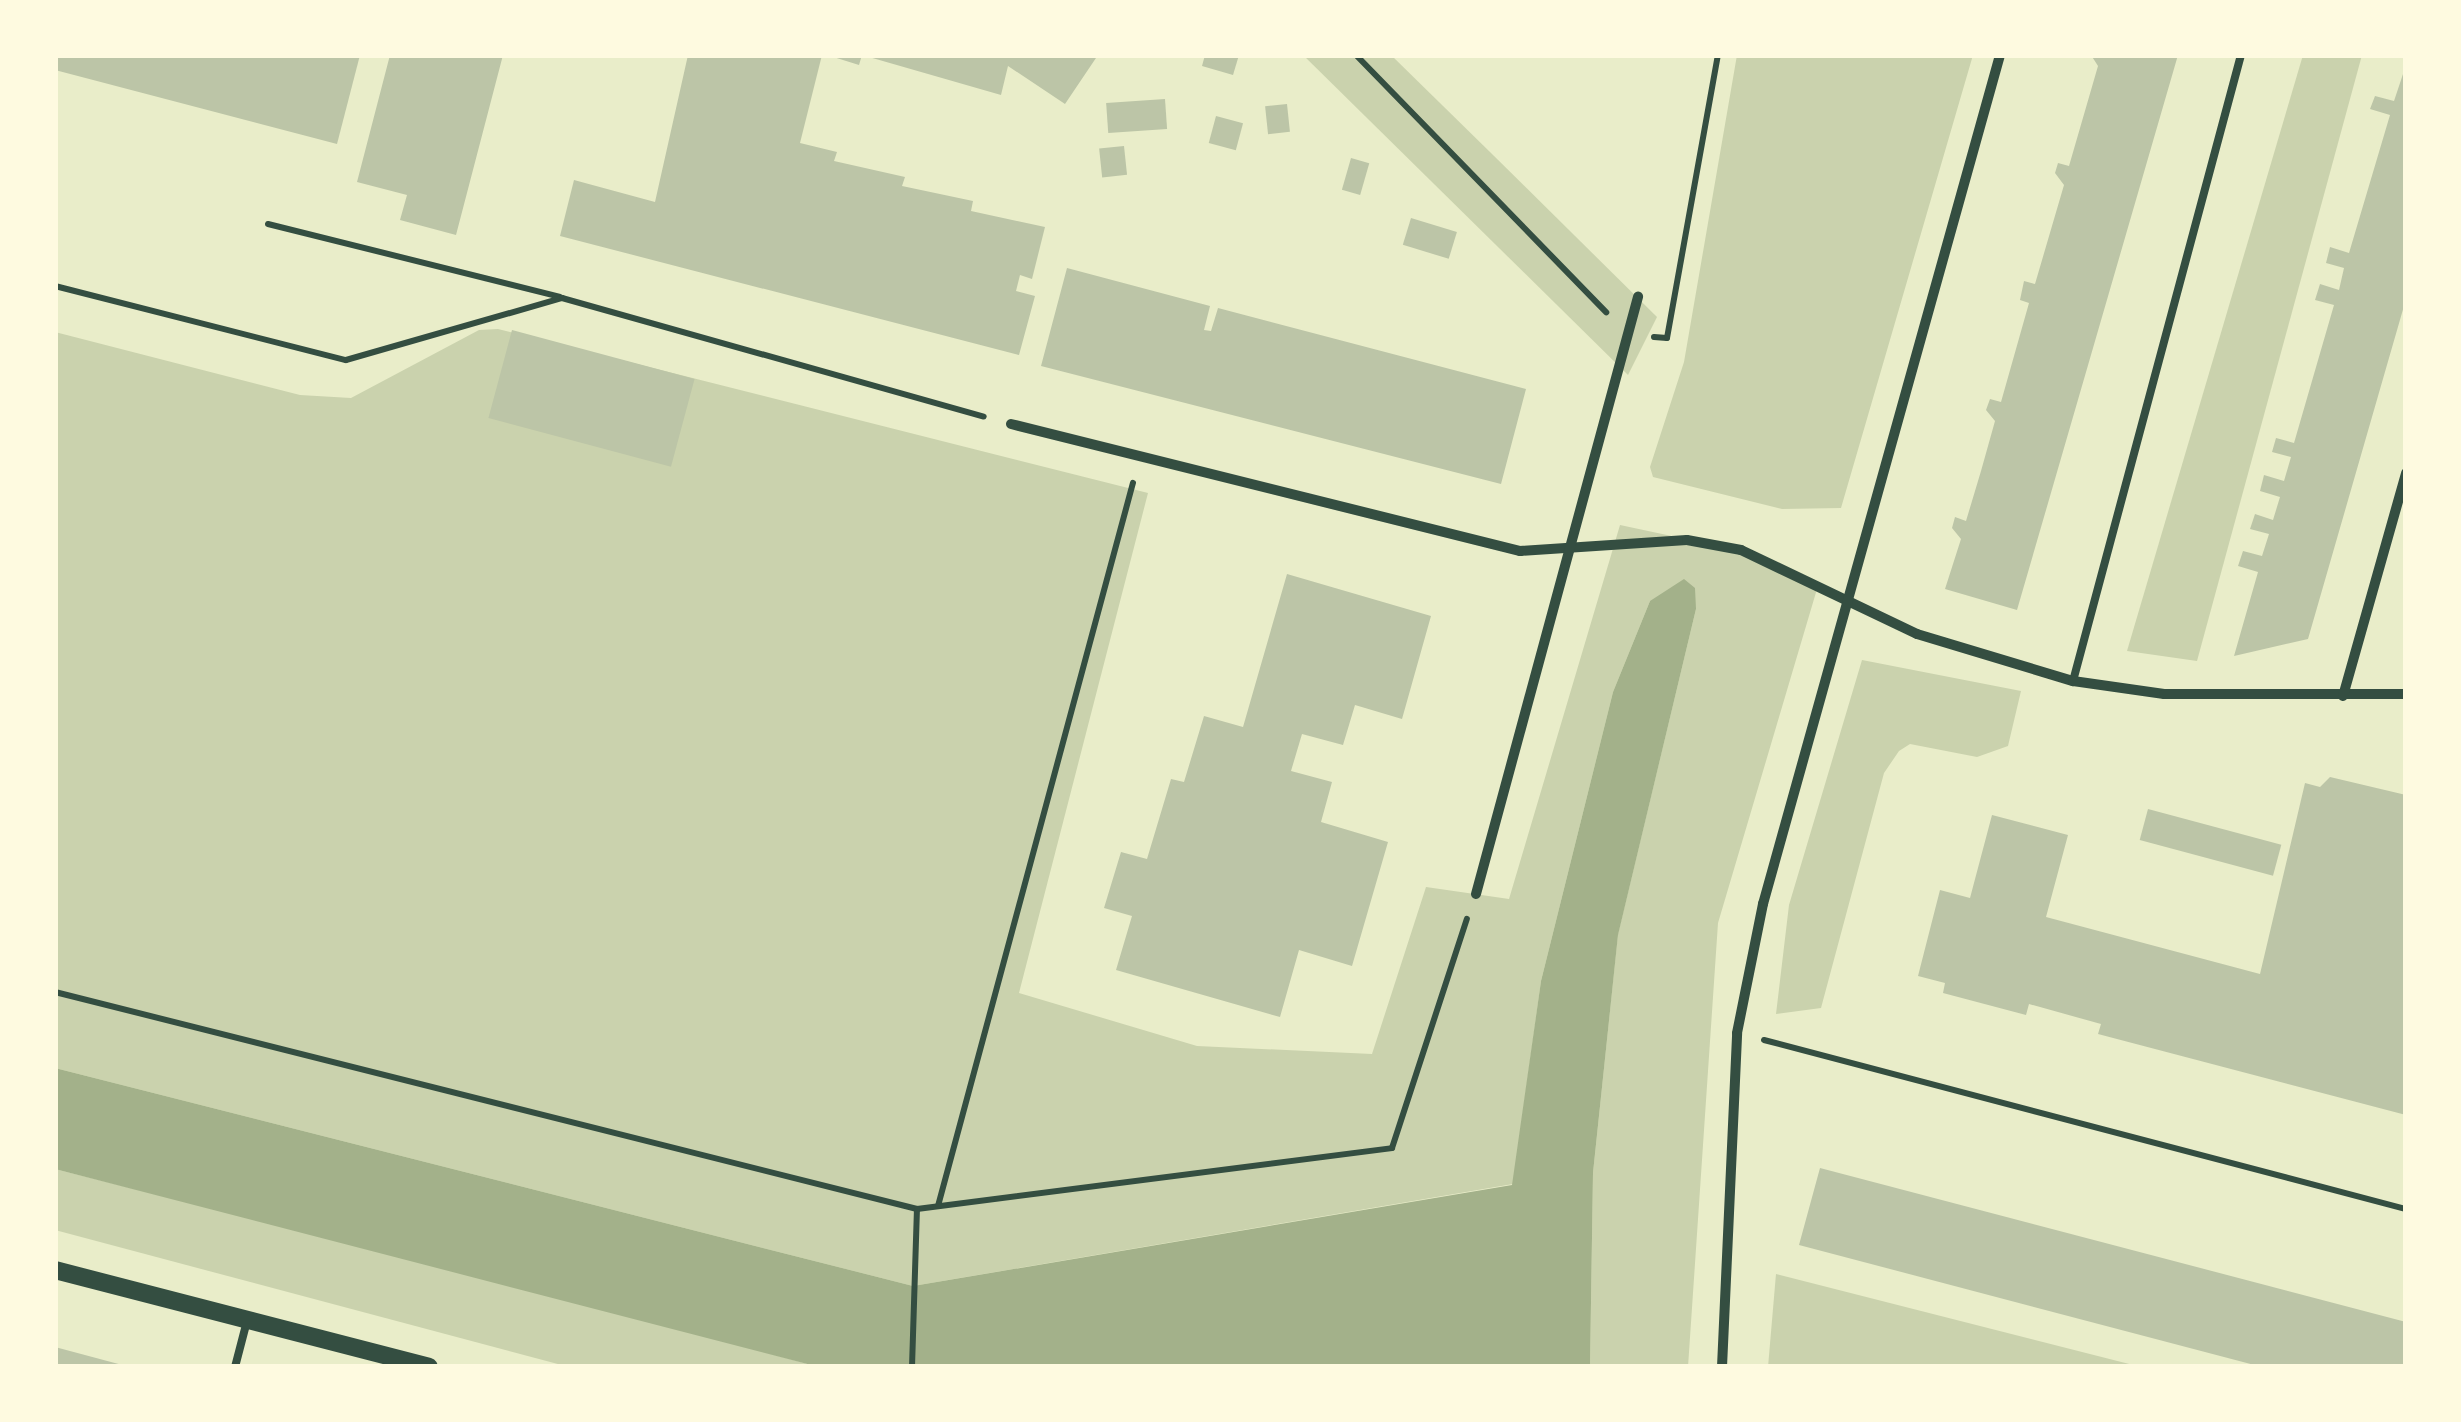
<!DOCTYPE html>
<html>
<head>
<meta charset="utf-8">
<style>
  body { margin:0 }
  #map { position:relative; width:2461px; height:1422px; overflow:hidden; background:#e9edc9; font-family:"Alegreya Sans",sans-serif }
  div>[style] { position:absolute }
  .green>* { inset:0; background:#cad2ad }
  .water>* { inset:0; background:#a3b18a }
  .building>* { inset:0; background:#bcc5a7; transform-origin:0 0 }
  .path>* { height:6px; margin:-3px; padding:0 3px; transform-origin:3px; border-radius:3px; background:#344e41 }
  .service>* { height:8px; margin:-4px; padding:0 4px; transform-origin:4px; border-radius:4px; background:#344e41 }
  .minor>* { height:10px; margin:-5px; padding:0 5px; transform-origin:5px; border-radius:5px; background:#344e41 }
  .tertiary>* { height:18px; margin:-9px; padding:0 9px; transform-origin:9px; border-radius:9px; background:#344e41 }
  span { translate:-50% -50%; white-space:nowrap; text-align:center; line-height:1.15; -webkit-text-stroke:10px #fefae0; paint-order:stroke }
  .frame { position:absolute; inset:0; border:58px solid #fefae0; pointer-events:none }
</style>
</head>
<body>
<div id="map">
  <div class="green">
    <div style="clip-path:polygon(1303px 55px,1391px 55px,1491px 153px,1657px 317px,1628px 375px)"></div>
    <div style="clip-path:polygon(1737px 55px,1973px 55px,1841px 508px,1782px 509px,1653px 477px,1650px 467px,1684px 362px)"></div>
    <div style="clip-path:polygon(2303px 55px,2362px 55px,2197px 661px,2127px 651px)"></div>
    <div style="clip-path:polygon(498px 329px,1148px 493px,1019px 993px,1197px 1046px,1372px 1054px,1426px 887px,1509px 899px,1620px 525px,1756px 554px,1817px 589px,1718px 923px,1688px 1367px,1590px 1367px,1593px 1173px,1618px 934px,1696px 609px,1650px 601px,1613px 692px,1541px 981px,1513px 1184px,913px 1286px,55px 1068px,55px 332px,300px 395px,351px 398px,479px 330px)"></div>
    <div style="clip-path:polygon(1862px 660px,2021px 691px,2008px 746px,1977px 757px,1910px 744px,1899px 751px,1884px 773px,1821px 1008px,1776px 1014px,1789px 905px)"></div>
    <div style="clip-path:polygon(55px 1169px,513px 1284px,819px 1367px,569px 1367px,55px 1230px)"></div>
    <div style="clip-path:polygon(1776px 1274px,2141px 1367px,1768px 1367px)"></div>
  </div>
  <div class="water">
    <div style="clip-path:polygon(1684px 579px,1695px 588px,1696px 609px,1618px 935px,1593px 1173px,1590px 1367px,819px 1367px,55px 1169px,55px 1068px,913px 1286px,1512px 1185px,1541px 981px,1613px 692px,1650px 601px)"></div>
  </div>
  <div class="building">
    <div style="clip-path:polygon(55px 55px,360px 55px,337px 144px,55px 70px)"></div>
    <div style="clip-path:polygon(390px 55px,503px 55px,456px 235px,400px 220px,407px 195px,357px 182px)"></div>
    <div style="clip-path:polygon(688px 55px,822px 55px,800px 143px,837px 152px,834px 161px,905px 177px,902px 186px,973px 201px,971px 211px,1045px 227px,1032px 279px,1020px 275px,1016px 291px,1035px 296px,1019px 355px,560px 236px,574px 180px,655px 202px)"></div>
    <div style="clip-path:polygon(827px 55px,1092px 55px,1096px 58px,1065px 104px,1008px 66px,1001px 95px,862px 55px,859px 65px)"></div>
    <div style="clip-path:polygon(1205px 55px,1239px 55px,1233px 75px,1202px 66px)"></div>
    <div style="clip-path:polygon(2091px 55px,2178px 55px,2017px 610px,1945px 589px,1961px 539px,1952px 528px,1955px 517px,1966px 521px,1981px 471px,1995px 421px,1986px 410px,1990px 399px,2001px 402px,2029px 303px,2020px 300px,2024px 281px,2035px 284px,2064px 185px,2055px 173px,2058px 163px,2069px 166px,2098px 66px)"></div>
    <div style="clip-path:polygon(2406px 65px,2406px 299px,2308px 639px,2234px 656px,2258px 572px,2238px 566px,2243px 551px,2262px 556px,2269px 534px,2250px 529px,2255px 514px,2273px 520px,2280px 497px,2260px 491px,2264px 475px,2284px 481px,2291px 457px,2272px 452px,2276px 438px,2294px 443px,2334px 305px,2315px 300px,2320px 284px,2339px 290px,2344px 268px,2326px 263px,2330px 247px,2349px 253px,2390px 115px,2370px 109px,2375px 96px,2394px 101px)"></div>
    <div style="left:1165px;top:99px;width:30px;height:59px;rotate:86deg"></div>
    <div style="left:1287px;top:104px;width:28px;height:22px;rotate:84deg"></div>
    <div style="left:1216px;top:116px;width:28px;height:28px;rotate:15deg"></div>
    <div style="left:1124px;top:146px;width:29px;height:25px;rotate:84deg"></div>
    <div style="left:1351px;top:158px;width:19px;height:33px;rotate:16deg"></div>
    <div style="left:1411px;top:218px;width:48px;height:28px;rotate:17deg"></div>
    <div style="clip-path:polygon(1067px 268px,1210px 306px,1204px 330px,1211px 331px,1218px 308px,1526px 389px,1501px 484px,1041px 366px)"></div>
    <div style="left:512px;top:330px;width:189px;height:91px;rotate:15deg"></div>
    <div style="clip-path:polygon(1287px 574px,1431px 616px,1402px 719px,1355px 705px,1343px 745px,1302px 734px,1291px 771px,1332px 782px,1321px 822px,1388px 842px,1352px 966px,1299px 950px,1280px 1017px,1116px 970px,1132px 916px,1104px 908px,1121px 852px,1147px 859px,1171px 779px,1184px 782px,1204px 716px,1243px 727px)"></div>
    <div style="clip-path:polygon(2330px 777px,2406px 795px,2406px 1115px,2098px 1034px,2101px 1024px,2029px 1004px,2026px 1015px,1943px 993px,1945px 983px,1918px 976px,1940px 890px,1970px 898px,1992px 815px,2068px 835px,2046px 917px,2260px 974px,2305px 783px,2320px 787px)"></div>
    <div style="left:2148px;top:809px;width:138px;height:32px;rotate:15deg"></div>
    <div style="clip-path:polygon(1820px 1168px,2406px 1322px,2406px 1367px,2262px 1367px,1799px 1245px)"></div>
    <div style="clip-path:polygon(55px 1347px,126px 1366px,126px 1367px,55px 1367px)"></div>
  </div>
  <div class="path">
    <div style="left:1356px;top:55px;width:359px;rotate:45.8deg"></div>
    <div style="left:268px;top:224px;width:301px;rotate:14deg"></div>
    <div style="left:55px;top:286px;width:300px;rotate:14.3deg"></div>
    <div style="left:346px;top:360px;width:225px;rotate:-16deg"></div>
    <div style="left:562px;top:298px;width:438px;rotate:15.7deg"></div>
    <div style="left:1654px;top:337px;width:13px;rotate:4deg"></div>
    <div style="left:1667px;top:338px;width:288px;rotate:-79.8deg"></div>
    <div style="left:55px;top:992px;width:889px;rotate:14.13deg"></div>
    <div style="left:917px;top:1209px;width:479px;rotate:-7.3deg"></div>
    <div style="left:1392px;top:1148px;width:241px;rotate:-71.9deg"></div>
    <div style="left:1764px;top:1040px;width:664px;rotate:14.75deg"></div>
    <div style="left:938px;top:1206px;width:749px;rotate:-74.91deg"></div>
    <div style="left:912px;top:1367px;width:158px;rotate:-88.2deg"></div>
  </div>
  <div class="service">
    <div style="left:2073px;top:681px;width:648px;rotate:-74.98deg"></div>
    <div style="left:235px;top:1367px;width:48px;rotate:-75.4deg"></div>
  </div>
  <div class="minor">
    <div style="left:1011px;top:424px;width:525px;rotate:14.01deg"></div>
    <div style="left:1520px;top:551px;width:167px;rotate:-3.8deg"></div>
    <div style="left:1687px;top:540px;width:55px;rotate:10.5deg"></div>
    <div style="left:1741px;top:550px;width:195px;rotate:25.5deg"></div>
    <div style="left:1917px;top:634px;width:163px;rotate:16.8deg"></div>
    <div style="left:2073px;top:681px;width:92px;rotate:8.1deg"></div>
    <div style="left:2164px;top:694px;width:242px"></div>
    <div style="left:2343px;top:696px;width:232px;rotate:-74.2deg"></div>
    <div style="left:1476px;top:894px;width:619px;rotate:-74.82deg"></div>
    <div style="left:1722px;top:1367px;width:334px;rotate:-87.4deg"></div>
    <div style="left:1737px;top:1033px;width:132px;rotate:-78.6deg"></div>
    <div style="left:1763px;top:904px;width:881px;rotate:-74.4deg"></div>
  </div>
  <div class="tertiary">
    <div style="left:55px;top:1270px;width:386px;rotate:14.5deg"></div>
  </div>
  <div class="frame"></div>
</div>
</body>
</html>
